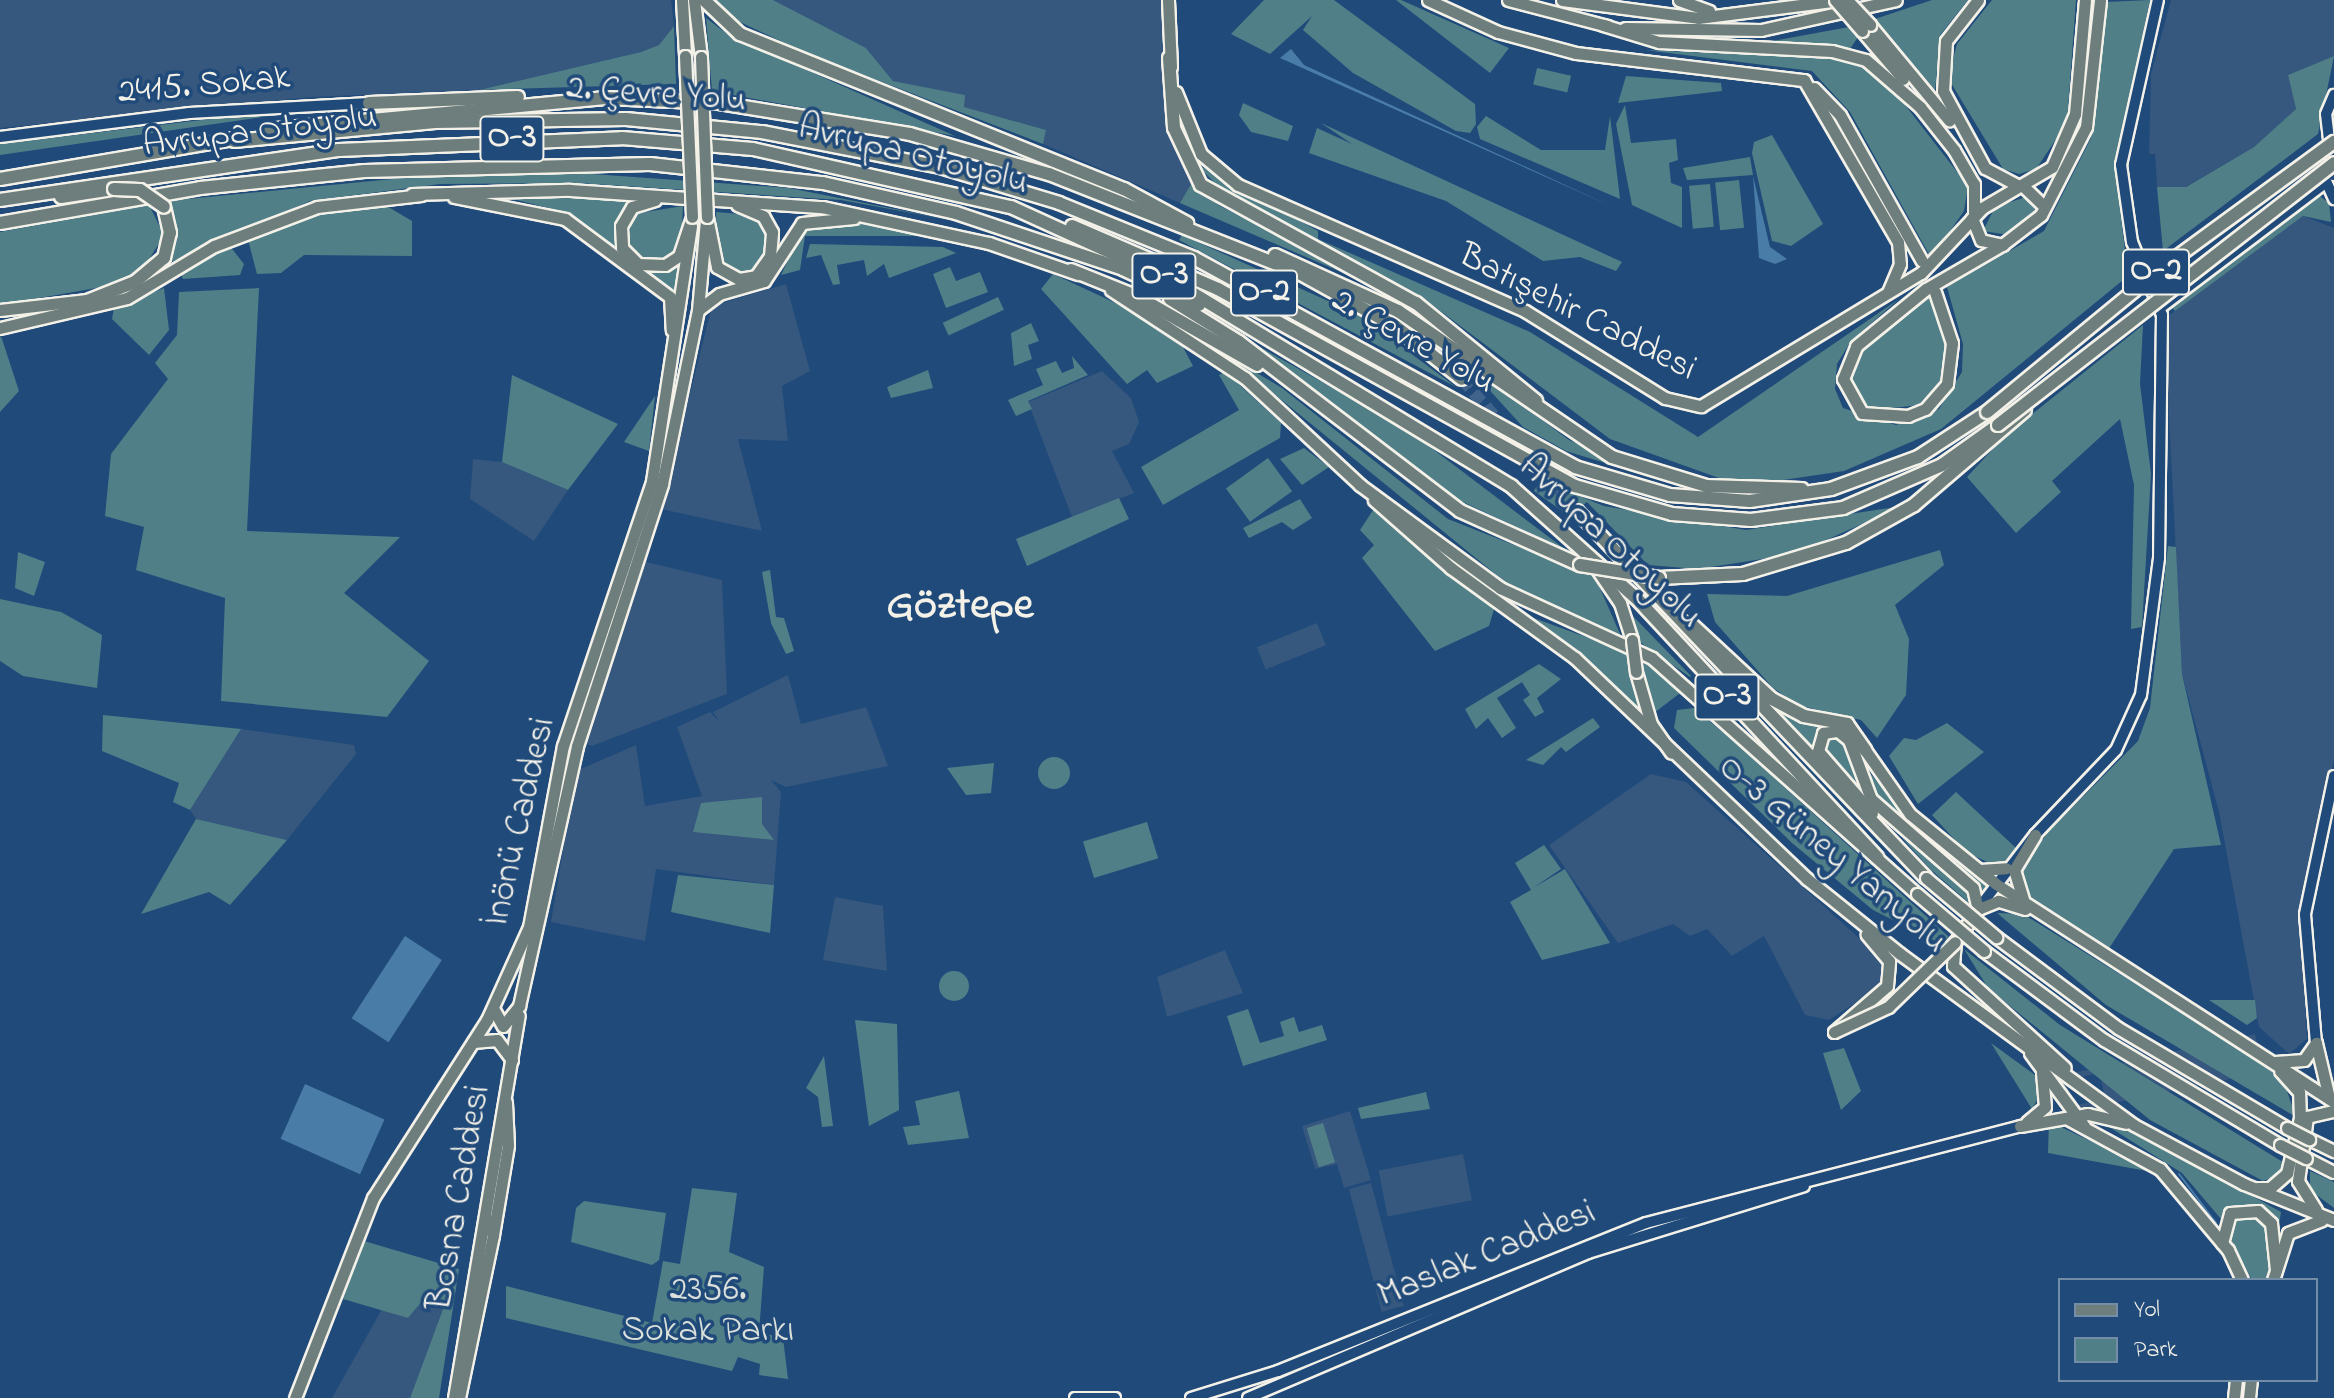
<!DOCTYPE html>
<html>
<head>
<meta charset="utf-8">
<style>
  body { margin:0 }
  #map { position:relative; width:2334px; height:1398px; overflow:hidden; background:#1f4a7a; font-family:"Indie Flower",sans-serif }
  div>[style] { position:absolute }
  .built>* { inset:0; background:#36577e; transform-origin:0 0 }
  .green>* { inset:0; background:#507f88; transform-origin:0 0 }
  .round { border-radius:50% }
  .water>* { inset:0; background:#497ca6; transform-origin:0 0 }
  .stream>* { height:2px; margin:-1px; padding:0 1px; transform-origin:1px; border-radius:1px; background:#497ca6 }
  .motorway-tunnel>* { height:12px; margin-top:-6px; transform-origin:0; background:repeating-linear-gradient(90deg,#3f638a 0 12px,transparent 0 18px) }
  .roads { filter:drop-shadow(2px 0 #f4f1e8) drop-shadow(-2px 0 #f4f1e8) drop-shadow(0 2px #f4f1e8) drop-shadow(0 -2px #f4f1e8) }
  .secondary>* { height:10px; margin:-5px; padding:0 5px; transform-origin:5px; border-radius:5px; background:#1f4a7a }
  .primary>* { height:11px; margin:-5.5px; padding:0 5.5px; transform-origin:5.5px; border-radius:5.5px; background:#6d7e7c }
  .trunk>* { height:11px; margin:-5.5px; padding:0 5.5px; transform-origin:5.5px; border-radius:5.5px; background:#6d7e7c }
  .motorway>* { height:12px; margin:-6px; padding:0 6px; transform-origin:6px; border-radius:6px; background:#6d7e7c }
  .bridges { filter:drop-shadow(2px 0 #f4f1e8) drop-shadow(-2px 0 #f4f1e8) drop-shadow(0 2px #f4f1e8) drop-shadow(0 -2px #f4f1e8) }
  .primary-bridge>* { height:11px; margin:-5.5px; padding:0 5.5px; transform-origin:5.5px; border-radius:5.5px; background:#6d7e7c }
  .trunk-bridge>* { height:11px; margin:-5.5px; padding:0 5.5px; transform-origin:5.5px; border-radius:5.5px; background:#6d7e7c }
  .motorway-bridge>* { height:12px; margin:-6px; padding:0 6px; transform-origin:6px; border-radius:6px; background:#6d7e7c }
  span { translate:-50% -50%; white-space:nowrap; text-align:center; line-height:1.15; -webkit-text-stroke:7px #1f4a7a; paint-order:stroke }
  .shield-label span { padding:2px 6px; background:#1f4a7a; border:2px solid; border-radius:6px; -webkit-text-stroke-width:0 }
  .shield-label { font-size:34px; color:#f4f1e8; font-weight:700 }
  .street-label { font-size:36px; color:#f4f1e8 }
  .park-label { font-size:36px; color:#dbe0da }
  .district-label { font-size:44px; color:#f4f1e8; font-weight:700 }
  .legend { position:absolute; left:2058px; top:1278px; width:260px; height:104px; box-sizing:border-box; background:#1f4a7a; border:2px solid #748da6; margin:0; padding:10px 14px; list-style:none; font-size:24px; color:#f4f1e8 }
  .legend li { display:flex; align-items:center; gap:16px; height:40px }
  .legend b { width:40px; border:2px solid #748da6 }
</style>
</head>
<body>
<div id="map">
  <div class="built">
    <div style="clip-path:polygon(0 0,671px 0,674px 26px,659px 45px,641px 52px,479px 90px,312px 97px,0 128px)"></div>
    <div style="clip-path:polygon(773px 0,1161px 0,1164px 84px,1191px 184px,1180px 203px,1043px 144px,1046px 130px,963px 107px,964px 95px,893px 81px,866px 48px)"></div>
    <div style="clip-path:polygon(2171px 0,2334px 0,2334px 56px,2288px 75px,2296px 109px,2254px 147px,2185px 187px,2157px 187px,2155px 154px,2149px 154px,2151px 74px)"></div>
    <div style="clip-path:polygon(2303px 216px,2334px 228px,2334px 760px,2300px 914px,2307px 1039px,2289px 1054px,2259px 1027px,2219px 812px,2182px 674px,2164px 319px)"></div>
    <div style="clip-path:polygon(786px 284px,810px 371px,782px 386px,788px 441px,738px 439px,762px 531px,661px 509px,712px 306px)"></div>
    <div style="clip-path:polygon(1102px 371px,1131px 398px,1139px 422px,1129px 444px,1112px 451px,1134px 493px,1072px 517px,1028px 402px)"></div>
    <div style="clip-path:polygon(473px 459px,502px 462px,568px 490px,534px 541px,470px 499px)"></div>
    <div style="clip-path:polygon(642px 561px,722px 580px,727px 694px,592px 746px,581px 742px)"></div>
    <div style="left:1317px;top:623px;width:24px;height:65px;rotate:68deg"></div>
    <div style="clip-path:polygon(788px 675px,801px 724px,866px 707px,888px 766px,786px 787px,771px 780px,781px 792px,774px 885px,656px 869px,645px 941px,551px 922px,576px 771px,636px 745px,645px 806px,702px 796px,677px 727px,710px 712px,719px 721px,713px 712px)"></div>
    <div style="clip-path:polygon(241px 729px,354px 745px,356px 754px,287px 840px,196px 819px,190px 810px)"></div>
    <div style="clip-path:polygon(1651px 774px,1686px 782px,1805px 889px,1861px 940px,1886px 971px,1883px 985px,1829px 1020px,1805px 1015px,1764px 936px,1732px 956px,1707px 929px,1690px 936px,1673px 924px,1618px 943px,1549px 845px)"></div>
    <div style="clip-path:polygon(835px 897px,883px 906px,887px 971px,823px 960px)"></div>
    <div style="clip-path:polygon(1225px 950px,1243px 993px,1167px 1017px,1157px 977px)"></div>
    <div style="clip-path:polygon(evenodd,2255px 1034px,2258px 1047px,2249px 1042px,2217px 1049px,2223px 1074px,2268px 1071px,2066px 1113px,2059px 1076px,2255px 1034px,2100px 1073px,2105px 1099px,2072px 1106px,2067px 1080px,2100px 1073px)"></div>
    <div style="clip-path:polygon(1350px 1111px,1371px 1180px,1344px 1188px,1337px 1164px,1315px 1169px,1302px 1126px)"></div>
    <div style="left:1463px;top:1154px;width:47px;height:86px;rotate:79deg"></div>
    <div style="left:1371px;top:1183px;width:127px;height:23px;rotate:75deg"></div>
    <div style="clip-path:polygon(423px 1300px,443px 1309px,410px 1398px,332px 1398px,382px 1309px,408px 1318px)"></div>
  </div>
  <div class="green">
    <div style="clip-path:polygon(712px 0,773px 0,866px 48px,893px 81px,965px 95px,964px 107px,1046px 130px,1043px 144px,802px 51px,727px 16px)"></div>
    <div style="clip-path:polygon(1264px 0,1334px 0,1475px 104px,1476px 124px,1470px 133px,1456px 131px,1353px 73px,1303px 30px,1312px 16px,1270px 54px,1231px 34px)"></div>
    <div style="clip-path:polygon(1396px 0,1401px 0,1509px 48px,1490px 73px)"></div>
    <div style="clip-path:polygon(1932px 0,1968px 0,1940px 35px,1935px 91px,1872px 20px)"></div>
    <div style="clip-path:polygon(1992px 0,2076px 0,2067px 123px,2036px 169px,2019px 174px,2003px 169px,1948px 78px,1957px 44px)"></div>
    <div style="clip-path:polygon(2150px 0,2115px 168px,2128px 276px,1941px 429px,1844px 471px,1769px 482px,1719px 478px,1610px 439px,1422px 297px,1224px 192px,1195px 163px,1318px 231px,1318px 239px,1530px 332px,1698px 437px,1899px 299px,1851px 341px,1837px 364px,1835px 389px,1843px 408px,1896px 425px,1939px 409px,1962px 372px,1963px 344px,1947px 287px,2044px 231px,2091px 138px,2105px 2px)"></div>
    <div style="clip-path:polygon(706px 18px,730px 36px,955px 136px,712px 91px)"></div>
    <div style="clip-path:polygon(674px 26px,676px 84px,479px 90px,641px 52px,659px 45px)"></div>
    <div style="clip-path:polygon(1849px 27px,1858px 37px,1850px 49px,1767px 42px)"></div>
    <div style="clip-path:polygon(1645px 50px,1845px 59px,1881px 74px,1968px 186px,1964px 211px,1931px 258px,1850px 112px,1812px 71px)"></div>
    <div style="clip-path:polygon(2334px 56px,2318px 134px,2163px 251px,2157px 187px,2186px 187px,2254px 147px,2296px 109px,2288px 75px)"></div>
    <div style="left:1537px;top:68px;width:35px;height:17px;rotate:13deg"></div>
    <div style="clip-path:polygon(1626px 76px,1721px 83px,1722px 91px,1618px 103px)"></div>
    <div style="clip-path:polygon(1243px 103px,1293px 126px,1288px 141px,1251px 132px,1239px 115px)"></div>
    <div style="clip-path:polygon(1625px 105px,1631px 143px,1676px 139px,1678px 160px,1669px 163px,1671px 183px,1682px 187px,1682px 228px,1632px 205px,1616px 124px)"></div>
    <div style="clip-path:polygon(269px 112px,269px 116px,0 155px,0 144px)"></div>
    <div style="clip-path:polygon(1486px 116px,1541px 150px,1605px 150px,1610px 116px,1620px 199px,1480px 139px,1477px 127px)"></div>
    <div style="clip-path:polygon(1321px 123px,1622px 262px,1616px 271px,1580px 257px,1543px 261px,1446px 201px,1309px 153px,1317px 128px,1352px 144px)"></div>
    <div style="clip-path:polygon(1772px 135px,1823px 224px,1791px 246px,1772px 241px,1752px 153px,1754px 142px)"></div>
    <div style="clip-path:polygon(1750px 157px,1753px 175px,1687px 180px,1683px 168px)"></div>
    <div style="clip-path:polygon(564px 172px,789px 188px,950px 220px,841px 200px,578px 183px,440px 184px,310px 201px,164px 265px,175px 220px,167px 201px,444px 174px)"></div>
    <div style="left:1739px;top:180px;width:48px;height:24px;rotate:84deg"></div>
    <div style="clip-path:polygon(1191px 184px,1220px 206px,1383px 290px,1180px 203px)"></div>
    <div style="left:1710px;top:184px;width:43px;height:21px;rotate:85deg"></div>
    <div style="clip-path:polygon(2317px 194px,2329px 203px,2331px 222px,2303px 216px,2175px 311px,2169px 304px)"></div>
    <div style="clip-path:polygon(501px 196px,629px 200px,616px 227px,619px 250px,650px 272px,681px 259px,676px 297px,556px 210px)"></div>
    <div style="clip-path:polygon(2026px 197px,2037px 212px,2009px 235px,1983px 231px,1995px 207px)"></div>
    <div style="clip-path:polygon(380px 202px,412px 221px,412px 256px,304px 255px,281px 273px,257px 274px,247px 236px,291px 218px)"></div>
    <div style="clip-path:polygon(149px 205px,164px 235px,142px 271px,113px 285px,0 305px,0 232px)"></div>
    <div style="clip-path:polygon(683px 206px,681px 248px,665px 261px,644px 262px,627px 247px,633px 214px)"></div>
    <div style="clip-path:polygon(716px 212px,751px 215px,768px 229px,770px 251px,752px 275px,730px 274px,718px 259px)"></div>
    <div style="clip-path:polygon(856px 221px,929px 236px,805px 236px,800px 270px,781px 275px,803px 230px)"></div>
    <div style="clip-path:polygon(1182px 235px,1359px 315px,1456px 387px,1179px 240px)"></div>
    <div style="clip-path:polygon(810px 244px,943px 247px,956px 253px,889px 278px,884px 264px,867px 276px,864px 260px,837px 265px,840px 284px,833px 285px,821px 255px,806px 258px)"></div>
    <div style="clip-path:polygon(229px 245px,244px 264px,240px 275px,183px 279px,180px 272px)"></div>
    <div style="clip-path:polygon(950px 267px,956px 281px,980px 272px,988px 292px,946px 308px,933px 274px)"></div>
    <div style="clip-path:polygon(1053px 274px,1122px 306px,1183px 347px,1193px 366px,1157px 383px,1147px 370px,1127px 384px,1041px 289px)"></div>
    <div style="clip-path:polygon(164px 288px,169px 330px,149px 355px,112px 319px,114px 308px)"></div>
    <div style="clip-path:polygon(259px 288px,247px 531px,400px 537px,344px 593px,429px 661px,387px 717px,221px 701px,225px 598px,136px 570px,144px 527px,105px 516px,111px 454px,168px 379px,155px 363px,177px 335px,179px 292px)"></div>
    <div style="clip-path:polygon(1929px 294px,1945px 340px,1942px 379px,1918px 405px,1870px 411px,1857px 402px,1847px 375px,1851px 361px)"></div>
    <div style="left:998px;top:297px;width:14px;height:61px;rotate:65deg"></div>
    <div style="clip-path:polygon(1031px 323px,1039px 341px,1028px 345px,1032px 359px,1014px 366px,1011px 333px)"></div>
    <div style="clip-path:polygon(2143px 325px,2140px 384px,2151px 474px,2142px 627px,2131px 629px,2134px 485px,2120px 419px,2052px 481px,2061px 492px,2016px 533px,1967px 477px,2005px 436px)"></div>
    <div style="clip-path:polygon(1px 336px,19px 391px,0 412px,0 337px)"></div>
    <div style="clip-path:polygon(1251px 342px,1409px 431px,1566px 550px,1446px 494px)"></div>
    <div style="clip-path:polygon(1224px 353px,1282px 388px,1448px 519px,1595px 577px,1621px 636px,1520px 594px)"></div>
    <div style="clip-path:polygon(1072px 356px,1088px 375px,1028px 401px,1032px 409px,1016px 416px,1008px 400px,1043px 385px,1036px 369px,1056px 361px,1062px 373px,1074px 368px)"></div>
    <div style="clip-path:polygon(928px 370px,933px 388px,891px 398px,887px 387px)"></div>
    <div style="clip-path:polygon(1225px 372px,1281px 423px,1280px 438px,1163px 505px,1141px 467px,1239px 410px,1219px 375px)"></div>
    <div style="clip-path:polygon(512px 375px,618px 424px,568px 490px,502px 462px)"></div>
    <div style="clip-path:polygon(1488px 380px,1569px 440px,1671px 483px,1566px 451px,1523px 427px,1483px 383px)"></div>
    <div style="clip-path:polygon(655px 396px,649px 451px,624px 442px)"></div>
    <div style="clip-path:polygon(1304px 448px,1329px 467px,1302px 485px,1280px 459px)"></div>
    <div style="left:1268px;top:458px;width:41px;height:52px;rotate:54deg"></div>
    <div style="clip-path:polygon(1540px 480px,1604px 506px,1746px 530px,1902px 506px,1795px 554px,1698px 569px,1648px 565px,1587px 502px,1569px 516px,1534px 491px)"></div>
    <div style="clip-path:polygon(1119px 498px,1129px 519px,1027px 566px,1016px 539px)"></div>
    <div style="clip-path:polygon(1300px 499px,1312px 518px,1293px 530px,1282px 522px,1249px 538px,1243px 528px)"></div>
    <div style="clip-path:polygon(1375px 507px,1495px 606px,1489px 626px,1435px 651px,1362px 558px,1374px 545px,1360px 530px)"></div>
    <div style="clip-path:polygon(2168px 546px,2176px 547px,2182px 674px,2221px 845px,2174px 849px,2108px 950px,2021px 890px,2017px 879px,2047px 833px,2138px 741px,2150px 708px)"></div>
    <div style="clip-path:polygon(1940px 550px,1944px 565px,1895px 605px,1909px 639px,1906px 695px,1877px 738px,1861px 720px,1797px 705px,1772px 687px,1715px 622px,1707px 594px,1787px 596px)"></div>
    <div style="clip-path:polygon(18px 552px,45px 562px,34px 596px,15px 588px)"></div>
    <div style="clip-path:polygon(770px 570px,776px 617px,784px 618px,794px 651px,786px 654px,771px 623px,762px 572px)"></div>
    <div style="clip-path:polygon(0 599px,61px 612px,102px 635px,97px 688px,23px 676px,0 661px)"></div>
    <div style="clip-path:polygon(1630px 613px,1691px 676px,1690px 677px,1637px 640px)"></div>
    <div style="clip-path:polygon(1531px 617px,1627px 652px,1643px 718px,1579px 651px)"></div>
    <div style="clip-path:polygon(1641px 658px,1684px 690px,1654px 713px,1646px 693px)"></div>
    <div style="clip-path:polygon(1539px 664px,1561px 679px,1537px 698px,1544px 712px,1535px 717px,1523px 700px,1530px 695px,1522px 682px,1497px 698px,1516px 728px,1502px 738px,1488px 718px,1476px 729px,1465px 709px)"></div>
    <div style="clip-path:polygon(1766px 702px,1829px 726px,1814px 739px,1814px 754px)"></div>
    <div style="clip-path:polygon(1694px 708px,1738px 745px,1949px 937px,1941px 944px,1873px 910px,1792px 843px,1674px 728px,1677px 710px)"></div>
    <div style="clip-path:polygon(103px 715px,241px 729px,190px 810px,173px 802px,179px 783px,102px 751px)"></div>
    <div style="clip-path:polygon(1593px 718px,1600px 727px,1566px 752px,1561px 747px,1543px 765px,1526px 760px)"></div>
    <div style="clip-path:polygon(1947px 723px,1984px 752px,1918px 804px,1889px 756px,1904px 738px,1916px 740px)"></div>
    <div style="clip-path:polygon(1828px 738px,1841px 738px,1860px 793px,1824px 751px)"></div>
    <div class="round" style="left:1038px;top:757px;width:32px;height:32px"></div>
    <div style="clip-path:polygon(994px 763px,991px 793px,966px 795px,947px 768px)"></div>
    <div style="clip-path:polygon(1864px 767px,1930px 839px,1989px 886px,1983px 894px,1893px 817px,1871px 791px)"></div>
    <div style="clip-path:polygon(1956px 792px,2016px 848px,2000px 868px,1966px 852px,1932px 815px)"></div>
    <div style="clip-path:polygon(762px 797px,762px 824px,774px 840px,693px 832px,701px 803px)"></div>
    <div style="clip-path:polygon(196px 819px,287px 840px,230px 905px,209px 892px,141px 914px)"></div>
    <div style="left:1147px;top:822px;width:38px;height:67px;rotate:73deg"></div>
    <div style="clip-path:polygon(1902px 838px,1973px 895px,1975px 908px,1930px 869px)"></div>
    <div style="clip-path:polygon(1544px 845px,1561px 869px,1533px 888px,1565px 869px,1610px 943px,1542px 960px,1510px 902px,1531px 890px,1515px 863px)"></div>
    <div style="clip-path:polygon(678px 875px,774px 885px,770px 933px,671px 912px)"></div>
    <div style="clip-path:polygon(1997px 913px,2023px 914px,2248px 1054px,2283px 1080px,2296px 1117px,2106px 1005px)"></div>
    <div style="clip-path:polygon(1964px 949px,2060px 1025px,2286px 1164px,2282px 1174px,2263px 1181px,2150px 1120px,1988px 988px)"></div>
    <div class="round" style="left:939px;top:971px;width:30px;height:30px"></div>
    <div style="clip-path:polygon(2209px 1000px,2255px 1000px,2257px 1018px,2247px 1025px)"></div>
    <div style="clip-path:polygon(1248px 1009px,1260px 1043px,1284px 1036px,1280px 1022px,1294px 1017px,1299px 1032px,1322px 1025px,1327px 1040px,1243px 1066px,1227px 1016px)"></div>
    <div style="clip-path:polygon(855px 1020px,897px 1024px,899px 1110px,869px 1126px)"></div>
    <div style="clip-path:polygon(1991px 1043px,2035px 1075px,2040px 1095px,2032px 1109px)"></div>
    <div style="clip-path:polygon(1844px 1048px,1861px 1091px,1841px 1110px,1823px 1053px)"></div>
    <div style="clip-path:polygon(824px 1056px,833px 1126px,822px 1127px,818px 1097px,806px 1088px)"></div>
    <div style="clip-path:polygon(959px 1091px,969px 1138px,908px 1145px,903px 1127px,920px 1125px,915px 1101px)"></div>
    <div style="clip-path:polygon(1426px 1092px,1430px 1109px,1361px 1119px,1358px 1108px)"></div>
    <div style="clip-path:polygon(2095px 1118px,2128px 1127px,2281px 1212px,2279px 1225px,2265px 1207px,2249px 1205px,2229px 1209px,2221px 1219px,2182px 1173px)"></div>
    <div style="clip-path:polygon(2049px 1120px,2064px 1120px,2063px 1128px,2158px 1173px,2048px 1153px)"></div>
    <div style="left:1323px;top:1123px;width:41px;height:17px;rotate:73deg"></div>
    <div style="clip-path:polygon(2310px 1171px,2334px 1182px,2334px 1208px,2310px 1190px)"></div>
    <div style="clip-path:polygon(692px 1188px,737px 1193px,729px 1252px,764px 1267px,759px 1332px,783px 1338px,788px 1379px,759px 1375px,760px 1364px,738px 1357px,732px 1371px,506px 1318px,506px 1286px,652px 1323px,663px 1261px,680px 1264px)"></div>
    <div style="clip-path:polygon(584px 1201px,666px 1213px,659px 1260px,652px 1265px,571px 1242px,576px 1208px)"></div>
    <div style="clip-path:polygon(2253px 1214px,2268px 1232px,2268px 1280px,2252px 1280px,2231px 1240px,2235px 1216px)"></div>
    <div style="clip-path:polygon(364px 1241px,459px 1269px,439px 1398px,410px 1398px,443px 1309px,423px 1300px,408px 1318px,343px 1299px)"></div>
  </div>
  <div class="water">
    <div style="clip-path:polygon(1291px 49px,1304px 65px,1613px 207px,1280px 58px)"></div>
    <div style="clip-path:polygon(1753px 176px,1770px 247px,1787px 259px,1775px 264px,1759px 258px)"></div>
    <div style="left:405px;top:936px;width:44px;height:98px;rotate:33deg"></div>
    <div style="left:305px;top:1084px;width:87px;height:60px;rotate:24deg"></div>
  </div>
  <div class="stream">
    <div style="left:2179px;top:1174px;width:61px;rotate:52.9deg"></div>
    <div style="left:2233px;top:1246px;width:38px;rotate:65deg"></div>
    <div style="left:2241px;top:1398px;width:18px;rotate:-84deg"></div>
  </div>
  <div class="motorway-tunnel">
    <div style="left:1462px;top:379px;width:175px;rotate:48.9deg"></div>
  </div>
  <div class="roads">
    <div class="secondary">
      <div style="left:0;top:137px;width:191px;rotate:-7.2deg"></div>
      <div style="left:189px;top:113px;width:180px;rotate:-3.2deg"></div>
      <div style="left:2333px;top:175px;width:61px;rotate:-96.5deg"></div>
      <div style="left:2326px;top:114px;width:21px;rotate:-67deg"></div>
      <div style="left:2326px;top:181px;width:20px;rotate:66deg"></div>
      <div style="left:2160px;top:308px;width:207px;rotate:-37.1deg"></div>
      <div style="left:1978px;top:909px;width:93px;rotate:-52.4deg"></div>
      <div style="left:2035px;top:835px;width:117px;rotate:-46.4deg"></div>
      <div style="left:2116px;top:750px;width:60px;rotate:-65.6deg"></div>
      <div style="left:2141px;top:695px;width:138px;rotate:-82.5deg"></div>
      <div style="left:2159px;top:558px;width:243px;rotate:-89.3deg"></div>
      <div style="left:2162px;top:315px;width:79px;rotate:-112.3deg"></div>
      <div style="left:2132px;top:242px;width:78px;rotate:-98.1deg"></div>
      <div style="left:2121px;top:165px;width:169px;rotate:-77.4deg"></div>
      <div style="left:2316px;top:1043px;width:129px;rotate:-94.9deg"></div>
      <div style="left:2305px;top:914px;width:141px;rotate:-78.1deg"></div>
      <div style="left:1075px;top:1398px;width:40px"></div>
      <div style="left:1191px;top:1398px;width:91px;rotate:-17.2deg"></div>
      <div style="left:1278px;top:1371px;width:397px;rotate:-21.9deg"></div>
      <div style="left:1646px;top:1223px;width:386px;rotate:-14.5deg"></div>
      <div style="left:1248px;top:1398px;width:370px;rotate:-23.1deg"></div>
      <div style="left:1588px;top:1253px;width:226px;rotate:-17.2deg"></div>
    </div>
    <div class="primary">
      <div style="left:1168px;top:0;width:67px;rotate:87.4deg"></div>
      <div style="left:1428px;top:0;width:77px;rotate:24.6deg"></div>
      <div style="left:1498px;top:32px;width:81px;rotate:15.1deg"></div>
      <div style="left:1576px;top:53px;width:230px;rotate:6.8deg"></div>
      <div style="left:1804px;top:80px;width:187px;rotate:59.9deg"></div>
      <div style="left:1898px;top:242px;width:22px;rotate:85deg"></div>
      <div style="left:1900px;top:264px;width:30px;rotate:113deg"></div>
      <div style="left:1814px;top:88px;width:37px;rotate:46deg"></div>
      <div style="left:1840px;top:115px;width:167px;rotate:60.7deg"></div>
      <div style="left:1176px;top:92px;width:67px;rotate:68deg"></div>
      <div style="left:1201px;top:154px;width:48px;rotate:40deg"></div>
      <div style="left:1238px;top:185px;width:313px;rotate:23.7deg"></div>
      <div style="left:1525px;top:311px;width:165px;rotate:31.9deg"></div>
      <div style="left:1665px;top:398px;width:37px;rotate:13deg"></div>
      <div style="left:1701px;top:406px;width:257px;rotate:-31.2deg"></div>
      <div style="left:1921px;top:273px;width:89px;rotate:-46.8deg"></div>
      <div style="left:1982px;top:208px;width:81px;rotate:-30.4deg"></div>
      <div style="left:2052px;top:167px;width:58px;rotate:-66.5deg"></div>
      <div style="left:2075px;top:114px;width:114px;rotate:-85deg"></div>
      <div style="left:2022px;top:185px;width:30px;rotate:44deg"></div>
      <div style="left:454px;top:197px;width:113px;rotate:11.2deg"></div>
      <div style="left:565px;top:219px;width:131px;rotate:36.6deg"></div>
      <div style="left:670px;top:297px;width:33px;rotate:87deg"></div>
      <div style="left:1972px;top:218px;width:24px;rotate:68deg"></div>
      <div style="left:1981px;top:240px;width:22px;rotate:13deg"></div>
      <div style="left:2002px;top:245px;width:49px;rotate:-37.6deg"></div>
      <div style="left:2041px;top:215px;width:99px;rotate:-62.9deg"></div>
      <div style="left:2086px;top:127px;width:128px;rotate:-83.7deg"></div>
      <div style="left:1935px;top:292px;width:54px;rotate:71.6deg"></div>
      <div style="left:1952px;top:343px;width:41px;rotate:97deg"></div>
      <div style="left:1947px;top:384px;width:33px;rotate:131deg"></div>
      <div style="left:1925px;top:409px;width:18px;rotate:158deg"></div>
      <div style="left:1908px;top:416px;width:46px;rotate:-176.3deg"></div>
      <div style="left:1862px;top:413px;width:39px;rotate:-119deg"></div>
      <div style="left:1843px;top:379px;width:35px;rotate:-68deg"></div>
      <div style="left:1856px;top:346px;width:90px;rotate:-39.2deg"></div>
      <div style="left:1926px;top:289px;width:88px;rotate:-30.1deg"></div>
      <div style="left:0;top:310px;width:96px;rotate:-6.6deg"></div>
      <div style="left:0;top:328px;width:130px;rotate:-13.3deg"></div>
      <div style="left:127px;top:298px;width:101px;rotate:-30.9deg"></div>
      <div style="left:214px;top:246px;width:110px;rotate:-20.7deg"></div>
      <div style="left:317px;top:207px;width:105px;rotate:-6.6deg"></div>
      <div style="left:1374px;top:500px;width:103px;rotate:41.4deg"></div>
      <div style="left:1451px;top:568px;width:153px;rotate:36deg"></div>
      <div style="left:1575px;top:658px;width:320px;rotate:43.6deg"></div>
      <div style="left:1807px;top:879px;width:118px;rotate:38.8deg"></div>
      <div style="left:1899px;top:953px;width:291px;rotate:36.2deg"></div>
      <div style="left:2134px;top:1125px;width:125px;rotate:28.2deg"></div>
      <div style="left:2244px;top:1184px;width:97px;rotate:21.8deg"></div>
      <div style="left:1865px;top:750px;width:78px;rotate:54.9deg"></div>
      <div style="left:1910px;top:814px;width:111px;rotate:39.1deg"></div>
      <div style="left:1996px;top:884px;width:402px;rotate:32.8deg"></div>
      <div style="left:1980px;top:870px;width:26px;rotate:-4deg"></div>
      <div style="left:2023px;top:899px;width:30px;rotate:-107deg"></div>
      <div style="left:2014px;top:870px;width:41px;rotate:-59deg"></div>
      <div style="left:2025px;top:909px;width:28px;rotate:-163deg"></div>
      <div style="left:1998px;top:901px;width:22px;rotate:158deg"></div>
      <div style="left:1978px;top:909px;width:40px;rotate:124.9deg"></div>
      <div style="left:1955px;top:942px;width:24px;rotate:95deg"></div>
      <div style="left:1953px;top:966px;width:151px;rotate:42.3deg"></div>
      <div style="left:494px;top:1010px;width:18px;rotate:61deg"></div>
      <div style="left:503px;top:1026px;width:26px;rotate:-51deg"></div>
      <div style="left:519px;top:1006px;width:266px;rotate:-77.4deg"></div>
      <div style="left:577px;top:746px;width:275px;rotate:-72deg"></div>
      <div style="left:662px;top:484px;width:178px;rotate:-78.3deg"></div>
      <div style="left:698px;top:310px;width:89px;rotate:-84.9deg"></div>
      <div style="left:1834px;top:1032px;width:70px;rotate:-41deg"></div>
      <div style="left:1887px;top:986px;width:25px;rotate:-85deg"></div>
      <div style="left:1889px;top:961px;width:35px;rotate:-130deg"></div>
      <div style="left:473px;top:1042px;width:24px;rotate:-5deg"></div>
      <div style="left:497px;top:1040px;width:25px;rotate:53deg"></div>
      <div style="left:2316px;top:1043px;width:57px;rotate:76.7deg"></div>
      <div style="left:2030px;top:1053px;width:91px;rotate:53.5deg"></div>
      <div style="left:2275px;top:1062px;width:29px;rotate:-4deg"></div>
      <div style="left:2304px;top:1060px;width:21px;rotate:-55deg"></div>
      <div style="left:2066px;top:1118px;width:107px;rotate:28.5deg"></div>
      <div style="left:2160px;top:1169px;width:106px;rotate:50deg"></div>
      <div style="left:2228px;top:1250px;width:33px;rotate:65deg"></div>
      <div style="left:2027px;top:1122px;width:23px;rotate:-40deg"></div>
      <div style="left:2045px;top:1107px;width:35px;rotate:-95deg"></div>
      <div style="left:2020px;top:1126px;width:69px;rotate:-10deg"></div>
      <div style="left:2088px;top:1114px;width:39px;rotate:13deg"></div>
      <div style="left:2257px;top:1188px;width:13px"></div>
      <div style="left:2270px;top:1188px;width:23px;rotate:-41deg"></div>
      <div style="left:2287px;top:1173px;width:57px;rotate:-76.7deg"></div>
      <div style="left:2300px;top:1118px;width:26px;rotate:-92deg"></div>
      <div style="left:2299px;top:1092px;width:28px;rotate:-132deg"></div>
      <div style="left:2316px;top:1210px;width:34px;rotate:-122deg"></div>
      <div style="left:2298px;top:1181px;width:65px;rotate:-82deg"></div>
      <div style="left:2307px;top:1117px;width:28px;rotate:-13deg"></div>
      <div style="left:493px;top:1235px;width:91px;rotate:-80.5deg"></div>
      <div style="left:508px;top:1145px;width:43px;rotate:-92.7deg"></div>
      <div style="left:2222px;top:1243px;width:31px;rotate:-75deg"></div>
      <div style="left:2230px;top:1213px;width:28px;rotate:-4deg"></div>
      <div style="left:2258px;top:1211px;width:18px;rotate:43deg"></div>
      <div style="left:2271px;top:1223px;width:47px;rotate:83.9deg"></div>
      <div style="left:2273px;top:1280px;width:49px;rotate:-72.3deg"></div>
      <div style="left:2288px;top:1233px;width:36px;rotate:-21deg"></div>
      <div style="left:295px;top:1398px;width:215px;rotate:-68.7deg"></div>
      <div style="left:373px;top:1198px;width:211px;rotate:-57.4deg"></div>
      <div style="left:487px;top:1020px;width:102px;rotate:-65.7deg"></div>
      <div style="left:529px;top:927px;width:184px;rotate:-79.4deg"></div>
      <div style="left:563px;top:746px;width:280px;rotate:-71.4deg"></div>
      <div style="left:652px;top:481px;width:258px;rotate:-81.3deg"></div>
      <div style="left:454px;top:1398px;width:388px;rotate:-80.4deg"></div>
      <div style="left:459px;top:1398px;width:167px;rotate:-78.2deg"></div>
      <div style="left:493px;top:1235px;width:20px;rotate:-114deg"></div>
      <div style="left:2234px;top:1398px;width:18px;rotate:-84deg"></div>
      <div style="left:2249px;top:1398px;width:18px;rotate:-84deg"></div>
    </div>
    <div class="trunk">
      <div style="left:682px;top:0;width:56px;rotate:86.9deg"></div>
      <div style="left:694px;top:0;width:57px;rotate:83deg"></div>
      <div style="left:1508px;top:0;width:103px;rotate:14.6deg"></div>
      <div style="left:1562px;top:0;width:137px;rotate:7.5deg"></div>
      <div style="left:1698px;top:18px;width:143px;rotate:-7.2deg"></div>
      <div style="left:1679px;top:0;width:32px;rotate:20deg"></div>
      <div style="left:1978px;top:0;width:52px;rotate:128deg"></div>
      <div style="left:1946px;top:41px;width:50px;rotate:93.4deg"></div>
      <div style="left:1943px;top:91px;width:88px;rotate:61.4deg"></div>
      <div style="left:1985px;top:168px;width:38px;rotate:28deg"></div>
      <div style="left:1603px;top:25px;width:59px;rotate:16.9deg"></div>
      <div style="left:1659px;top:42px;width:173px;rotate:3deg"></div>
      <div style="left:1832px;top:51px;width:35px;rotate:15deg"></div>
      <div style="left:1866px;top:60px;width:72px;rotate:41deg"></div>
      <div style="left:1920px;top:107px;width:55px;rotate:51.7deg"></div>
      <div style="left:1954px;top:150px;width:39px;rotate:60deg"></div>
      <div style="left:1974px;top:184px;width:32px;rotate:90deg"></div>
      <div style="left:1870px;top:25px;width:124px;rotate:50.3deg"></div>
      <div style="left:1625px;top:28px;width:136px;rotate:0.8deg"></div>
      <div style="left:1761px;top:30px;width:138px;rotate:-12.5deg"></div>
      <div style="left:1862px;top:31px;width:63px;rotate:49.5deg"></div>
      <div style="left:412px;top:194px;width:158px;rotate:-1.5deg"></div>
      <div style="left:570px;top:190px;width:253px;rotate:3.9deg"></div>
      <div style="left:822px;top:207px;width:171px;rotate:12.2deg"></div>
      <div style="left:989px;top:243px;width:94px;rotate:19.2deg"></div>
      <div style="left:655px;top:200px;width:24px;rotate:163deg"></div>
      <div style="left:632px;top:207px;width:22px;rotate:120deg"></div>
      <div style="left:621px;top:226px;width:22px;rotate:87deg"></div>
      <div style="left:622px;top:248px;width:23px;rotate:45deg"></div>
      <div style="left:638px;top:264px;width:27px;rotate:2deg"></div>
      <div style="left:665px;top:265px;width:17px;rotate:-33deg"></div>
      <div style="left:679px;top:256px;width:41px;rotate:-71.6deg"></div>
      <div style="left:707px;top:217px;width:51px;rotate:78.7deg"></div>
      <div style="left:717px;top:267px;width:25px;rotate:29deg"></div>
      <div style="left:739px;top:279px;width:17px;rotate:-10deg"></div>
      <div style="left:756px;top:276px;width:24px;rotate:-55deg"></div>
      <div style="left:770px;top:256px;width:24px;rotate:-85deg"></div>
      <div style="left:772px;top:232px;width:18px;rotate:-119deg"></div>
      <div style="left:763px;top:216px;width:28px;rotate:-157deg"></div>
      <div style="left:1111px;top:290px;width:160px;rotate:33.3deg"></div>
      <div style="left:1245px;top:378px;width:157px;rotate:42.9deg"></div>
      <div style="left:1360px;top:485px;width:174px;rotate:36.3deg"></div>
      <div style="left:1500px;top:588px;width:167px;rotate:24.7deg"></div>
      <div style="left:1652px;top:658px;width:355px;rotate:41.7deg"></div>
      <div style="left:698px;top:310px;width:26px;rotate:-37deg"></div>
      <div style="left:719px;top:294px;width:47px;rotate:-16.1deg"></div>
      <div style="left:764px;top:281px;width:69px;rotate:-56.8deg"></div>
      <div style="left:802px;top:223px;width:52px;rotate:-5.5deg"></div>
      <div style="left:1592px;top:562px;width:50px;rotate:55.7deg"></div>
      <div style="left:1620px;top:603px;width:39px;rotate:72deg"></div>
      <div style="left:1636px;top:672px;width:54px;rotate:73.9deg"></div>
      <div style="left:1651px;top:724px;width:35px;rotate:55deg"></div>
      <div style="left:1872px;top:813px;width:82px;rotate:-131.1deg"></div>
      <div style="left:1818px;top:751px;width:19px;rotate:-74deg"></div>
      <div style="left:1823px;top:733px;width:15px;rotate:-8deg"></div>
      <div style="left:1838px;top:731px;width:14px;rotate:39deg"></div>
      <div style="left:1849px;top:740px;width:63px;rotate:69.6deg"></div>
      <div style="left:1871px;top:799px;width:135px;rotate:41.1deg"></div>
      <div style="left:1973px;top:888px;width:22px;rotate:77deg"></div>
      <div style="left:1996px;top:937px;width:152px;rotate:36.7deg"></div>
      <div style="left:2118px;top:1028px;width:196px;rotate:30.6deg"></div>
      <div style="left:1984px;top:951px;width:149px;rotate:36.6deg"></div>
      <div style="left:2104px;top:1040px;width:205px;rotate:30.8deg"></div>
      <div style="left:2309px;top:1139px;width:28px;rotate:26deg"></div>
      <div style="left:2306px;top:1158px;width:31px;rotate:27deg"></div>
    </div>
    <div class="motorway">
      <div style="left:704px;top:0;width:50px;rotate:43.4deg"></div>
      <div style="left:740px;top:34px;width:414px;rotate:22deg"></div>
      <div style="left:1124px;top:189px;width:72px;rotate:28.4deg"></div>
      <div style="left:1169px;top:58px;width:70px;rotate:85.9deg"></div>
      <div style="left:1174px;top:128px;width:63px;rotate:64.7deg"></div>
      <div style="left:1201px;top:185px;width:245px;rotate:28.8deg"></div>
      <div style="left:1416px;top:303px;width:155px;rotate:39.2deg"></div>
      <div style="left:369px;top:103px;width:149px;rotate:-2.3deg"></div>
      <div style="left:266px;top:130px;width:341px;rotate:-5.4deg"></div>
      <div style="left:605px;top:98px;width:114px;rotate:2.5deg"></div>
      <div style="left:719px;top:103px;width:193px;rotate:9.2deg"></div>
      <div style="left:910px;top:134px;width:145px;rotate:16.1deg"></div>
      <div style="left:1049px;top:174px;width:271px;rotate:21.6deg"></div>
      <div style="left:1301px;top:274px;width:107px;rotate:29deg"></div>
      <div style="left:1395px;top:326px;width:85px;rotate:38.3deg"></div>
      <div style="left:234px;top:141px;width:202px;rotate:-5.4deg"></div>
      <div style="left:435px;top:122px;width:191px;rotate:-0.9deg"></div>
      <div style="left:626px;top:119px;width:137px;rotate:5.5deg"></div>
      <div style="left:762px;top:132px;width:181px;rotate:11.1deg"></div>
      <div style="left:940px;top:167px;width:124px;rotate:16.8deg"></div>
      <div style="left:1059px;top:203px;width:146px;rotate:22.2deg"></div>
      <div style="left:1194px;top:258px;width:435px;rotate:28.7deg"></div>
      <div style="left:1575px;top:467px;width:99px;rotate:16.4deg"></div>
      <div style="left:1670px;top:495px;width:80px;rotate:4.3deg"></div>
      <div style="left:1750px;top:501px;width:82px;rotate:-8.4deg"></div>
      <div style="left:1831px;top:489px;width:93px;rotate:-20.2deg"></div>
      <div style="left:1918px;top:457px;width:82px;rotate:-33.1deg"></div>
      <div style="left:0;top:179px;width:244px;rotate:-9.7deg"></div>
      <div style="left:61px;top:197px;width:54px;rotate:-8.6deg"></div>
      <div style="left:0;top:200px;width:343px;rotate:-8.4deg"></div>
      <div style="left:339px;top:150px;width:283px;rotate:-2.4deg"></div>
      <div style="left:622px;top:138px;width:131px;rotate:4.8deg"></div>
      <div style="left:753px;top:149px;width:264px;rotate:12.7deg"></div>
      <div style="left:1011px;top:207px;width:176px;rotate:24.5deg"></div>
      <div style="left:1171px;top:280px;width:398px;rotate:31.2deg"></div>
      <div style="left:1511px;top:486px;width:172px;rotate:41.9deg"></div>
      <div style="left:1639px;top:601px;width:350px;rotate:47.1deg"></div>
      <div style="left:0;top:223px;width:203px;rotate:-9.9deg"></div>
      <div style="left:200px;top:188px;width:165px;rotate:-5.9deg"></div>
      <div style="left:364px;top:171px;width:286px;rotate:-1.4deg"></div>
      <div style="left:650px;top:164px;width:174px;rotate:6.3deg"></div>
      <div style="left:823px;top:183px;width:136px;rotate:12.7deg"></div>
      <div style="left:956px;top:213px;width:176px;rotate:18.5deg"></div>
      <div style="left:1123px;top:269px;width:84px;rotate:25.3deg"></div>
      <div style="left:1072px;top:226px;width:159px;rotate:23.3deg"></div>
      <div style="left:1218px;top:289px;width:408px;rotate:28.9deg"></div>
      <div style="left:1575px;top:486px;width:101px;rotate:16.1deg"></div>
      <div style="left:1672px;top:514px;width:79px;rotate:4.3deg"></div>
      <div style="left:1751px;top:520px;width:93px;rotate:-7.4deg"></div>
      <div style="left:1843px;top:508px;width:108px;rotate:-23.5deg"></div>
      <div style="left:1942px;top:465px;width:69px;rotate:-35.5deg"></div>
      <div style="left:1275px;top:255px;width:135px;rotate:24.5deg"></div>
      <div style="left:1398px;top:311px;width:259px;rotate:34.3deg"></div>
      <div style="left:1612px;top:457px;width:98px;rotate:17.1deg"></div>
      <div style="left:1706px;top:486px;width:96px;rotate:1.8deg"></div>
      <div style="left:1071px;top:270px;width:72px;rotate:21.9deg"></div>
      <div style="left:1138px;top:297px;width:137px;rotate:29.7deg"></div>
      <div style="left:1170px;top:299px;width:81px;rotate:31.9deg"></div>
      <div style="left:1239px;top:342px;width:278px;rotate:37.4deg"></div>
      <div style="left:1460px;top:511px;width:132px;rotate:24.2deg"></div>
      <div style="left:87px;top:301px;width:52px;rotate:-21.6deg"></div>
      <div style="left:135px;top:282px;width:38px;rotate:-40deg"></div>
      <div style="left:164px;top:258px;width:26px;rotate:-77deg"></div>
      <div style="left:170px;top:233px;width:27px;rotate:-103deg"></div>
      <div style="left:1577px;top:511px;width:506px;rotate:46.44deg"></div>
      <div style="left:1659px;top:578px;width:84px;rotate:-2.7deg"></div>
      <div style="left:1743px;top:574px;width:108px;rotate:-16.8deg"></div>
      <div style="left:1846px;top:543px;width:78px;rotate:-29.2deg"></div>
      <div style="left:1914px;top:505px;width:146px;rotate:-40.6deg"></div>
      <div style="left:1692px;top:625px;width:109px;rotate:42.8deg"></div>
      <div style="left:1772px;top:699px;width:36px;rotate:28deg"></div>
      <div style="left:1804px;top:716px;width:44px;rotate:10.5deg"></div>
      <div style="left:1847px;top:724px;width:32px;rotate:55deg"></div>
    </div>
  </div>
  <div class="bridges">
    <div class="primary-bridge">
      <div style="left:1834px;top:1032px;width:60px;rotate:-24.8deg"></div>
      <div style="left:1888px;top:1007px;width:93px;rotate:-44.1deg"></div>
    </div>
    <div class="trunk-bridge">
      <div style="left:1835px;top:0;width:41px;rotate:48.9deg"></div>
      <div style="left:1847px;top:0;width:34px;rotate:47deg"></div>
      <div style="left:685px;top:56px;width:161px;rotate:87.5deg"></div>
      <div style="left:701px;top:57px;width:160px;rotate:87.9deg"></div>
      <div style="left:1632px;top:640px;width:32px;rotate:83deg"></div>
      <div style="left:1926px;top:878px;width:92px;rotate:40.1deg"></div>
      <div style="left:1917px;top:894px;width:88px;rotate:40.4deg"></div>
      <div style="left:2287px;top:1128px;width:25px;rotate:27deg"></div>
      <div style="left:2280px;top:1145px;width:29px;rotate:27deg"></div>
    </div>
    <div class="motorway-bridge">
      <div style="left:114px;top:189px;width:26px;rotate:2deg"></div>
      <div style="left:140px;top:190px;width:29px;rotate:35deg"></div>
      <div style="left:1987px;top:412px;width:223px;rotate:-39.5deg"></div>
      <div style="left:2159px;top:270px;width:217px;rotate:-36.2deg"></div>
      <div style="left:1998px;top:425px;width:426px;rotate:-37.9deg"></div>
      <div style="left:1580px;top:565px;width:80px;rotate:9.3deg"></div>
    </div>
  </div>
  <div class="shield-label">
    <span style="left:512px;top:139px">O-3</span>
    <span style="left:2156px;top:272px">O-2</span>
    <span style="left:1164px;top:276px">O-3</span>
    <span style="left:1264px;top:293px">O-2</span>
    <span style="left:1727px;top:697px">O-3</span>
  </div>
  <div class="street-label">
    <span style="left:204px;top:86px;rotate:-5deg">2415. Sokak</span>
    <span style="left:656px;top:95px;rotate:4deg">2. Çevre Yolu</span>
    <span style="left:260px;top:132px;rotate:-7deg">Avrupa Otoyolu</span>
    <span style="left:913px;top:156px;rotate:14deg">Avrupa Otoyolu</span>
    <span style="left:1577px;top:313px;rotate:27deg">Batışehir Caddesi</span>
    <span style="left:1413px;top:342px;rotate:29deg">2. Çevre Yolu</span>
    <span style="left:1610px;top:542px;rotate:43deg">Avrupa Otoyolu</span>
    <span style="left:521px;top:822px;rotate:-77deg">İnönü Caddesi</span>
    <span style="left:1832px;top:855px;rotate:40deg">O-3 Güney Yanyolu</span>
    <span style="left:460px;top:1198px;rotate:-80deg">Bosna Caddesi</span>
    <span style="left:1487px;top:1255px;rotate:-22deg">Maslak Caddesi</span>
  </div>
  <div class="park-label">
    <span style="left:708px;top:1311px">2356.<br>Sokak Parkı</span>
  </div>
  <div class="district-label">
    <span style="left:960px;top:606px">Göztepe</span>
  </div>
  <ul class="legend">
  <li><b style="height:10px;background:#6d7e7c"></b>Yol</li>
  <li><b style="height:22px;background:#507f88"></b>Park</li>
  </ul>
</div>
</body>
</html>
